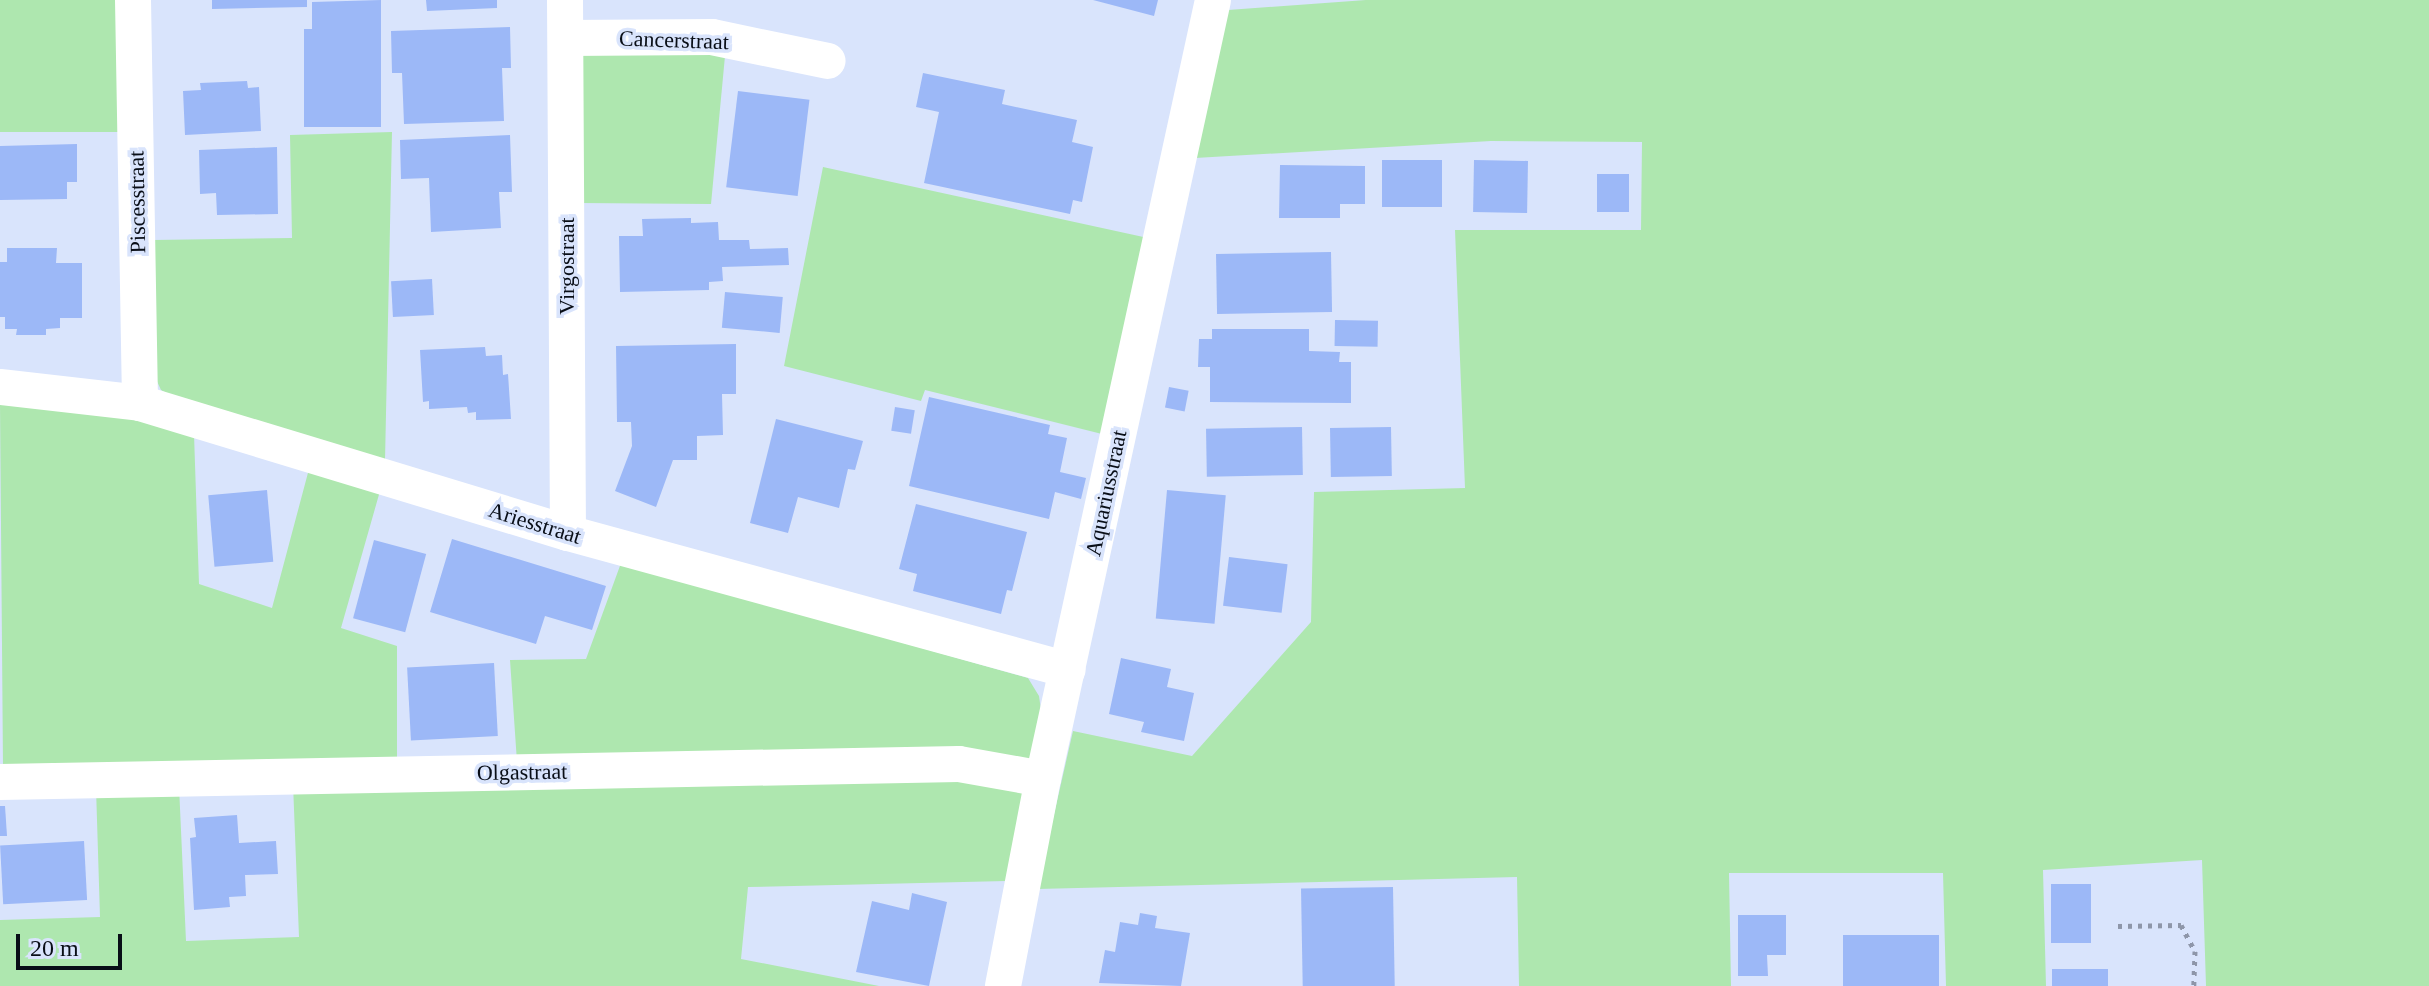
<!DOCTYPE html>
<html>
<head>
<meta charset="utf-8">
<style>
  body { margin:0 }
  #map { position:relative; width:2429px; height:986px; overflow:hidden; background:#d9e4fc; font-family:Georgia,serif }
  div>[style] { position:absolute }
  .green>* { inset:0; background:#aee7af; transform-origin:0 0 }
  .building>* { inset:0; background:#9cb8f7; transform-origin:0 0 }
  .path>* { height:5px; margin-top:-2.5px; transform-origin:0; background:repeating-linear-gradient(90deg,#8e96a9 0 4px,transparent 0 10px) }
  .minor>* { height:36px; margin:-18px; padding:0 18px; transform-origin:18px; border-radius:18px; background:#fff }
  span { translate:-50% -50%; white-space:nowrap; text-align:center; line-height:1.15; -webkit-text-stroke:7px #d9e4fc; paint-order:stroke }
  .street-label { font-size:22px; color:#090e17 }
  .scale { position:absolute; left:16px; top:934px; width:106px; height:36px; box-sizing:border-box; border:4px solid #090e17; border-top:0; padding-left:10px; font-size:24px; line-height:28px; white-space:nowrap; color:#090e17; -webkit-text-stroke:6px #d9e4fc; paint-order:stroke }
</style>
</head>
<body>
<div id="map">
  <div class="green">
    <div style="left:0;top:0;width:119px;height:132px"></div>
    <div style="clip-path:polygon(1366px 0,2429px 0,2429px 986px,2206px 986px,2202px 860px,2043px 870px,2046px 986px,1946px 986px,1943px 873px,1729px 873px,1731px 986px,1519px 986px,1517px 877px,1037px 889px,1073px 731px,1192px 756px,1311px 622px,1314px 492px,1465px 488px,1455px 230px,1641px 230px,1642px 142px,1491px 141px,1195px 158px,1228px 10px)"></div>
    <div style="clip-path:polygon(593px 43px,725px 56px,711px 204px,579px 203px,582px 49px)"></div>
    <div style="clip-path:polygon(392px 132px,385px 461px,173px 397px,161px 390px,155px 377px,153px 240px,292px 238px,290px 135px)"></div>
    <div style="clip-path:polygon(823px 167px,1148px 238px,1106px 435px,925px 390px,921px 401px,784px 366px)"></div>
    <div style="clip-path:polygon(0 404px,93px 409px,194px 434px,199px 584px,272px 608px,309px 469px,380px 491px,341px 628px,397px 646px,397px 765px,3px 768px)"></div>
    <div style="clip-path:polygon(621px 563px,1028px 678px,1039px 696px,1041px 710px,1029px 764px,517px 762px,510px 660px,586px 659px)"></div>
    <div style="clip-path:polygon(956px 776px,1026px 790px,1006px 881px,748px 887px,741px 959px,879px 986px,0 986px,0 920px,100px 917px,96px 788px,179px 786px,186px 941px,299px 937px,293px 784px)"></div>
  </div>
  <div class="building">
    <div style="clip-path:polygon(212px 0,307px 0,307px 7px,212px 9px)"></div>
    <div style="clip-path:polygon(381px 0,381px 127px,304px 127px,304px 29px,312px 29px,312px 2px)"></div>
    <div style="clip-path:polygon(426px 0,497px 0,497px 8px,427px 11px)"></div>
    <div style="clip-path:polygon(1093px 0,1158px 0,1154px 16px)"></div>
    <div style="clip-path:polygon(510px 27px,511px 68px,502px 68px,504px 121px,404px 124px,402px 73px,392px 73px,391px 31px)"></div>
    <div style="clip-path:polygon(923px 73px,1005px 90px,1002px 104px,1077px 120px,1072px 142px,1093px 147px,1082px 202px,1073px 200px,1070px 214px,924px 183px,939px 112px,916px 107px)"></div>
    <div style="clip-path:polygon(247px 81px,248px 88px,259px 87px,261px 131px,185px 135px,183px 91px,201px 90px,200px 83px)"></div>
    <div style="left:738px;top:91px;width:72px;height:97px;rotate:7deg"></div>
    <div style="clip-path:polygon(510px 135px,512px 192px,499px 192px,501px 228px,431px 232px,429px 178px,401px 179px,400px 140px)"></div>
    <div style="clip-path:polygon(77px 144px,77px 182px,67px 182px,67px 199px,0 200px,0 146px)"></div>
    <div style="clip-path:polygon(277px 147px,278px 214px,217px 215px,216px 193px,200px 194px,199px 150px)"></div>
    <div style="left:1382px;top:160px;width:60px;height:47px"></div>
    <div style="left:1474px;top:160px;width:54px;height:52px;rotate:1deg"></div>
    <div style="clip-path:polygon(1280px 165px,1365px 166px,1365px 204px,1340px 204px,1340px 218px,1279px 218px)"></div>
    <div style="left:1597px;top:174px;width:32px;height:38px"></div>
    <div style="clip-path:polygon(691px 218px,691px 223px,718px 222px,719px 240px,749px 240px,750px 249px,788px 248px,789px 265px,722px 267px,723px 281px,709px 282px,709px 290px,620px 292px,619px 236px,643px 236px,642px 219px)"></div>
    <div style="clip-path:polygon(7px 248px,57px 248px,56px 263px,82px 263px,82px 318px,60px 318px,60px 328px,46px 329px,46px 335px,16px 335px,17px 329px,5px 329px,5px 317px,0 317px,0 262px,7px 262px)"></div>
    <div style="left:1331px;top:252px;width:60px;height:115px;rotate:89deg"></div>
    <div style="left:432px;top:279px;width:36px;height:41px;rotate:87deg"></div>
    <div style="left:725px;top:292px;width:58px;height:36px;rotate:5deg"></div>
    <div style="left:1335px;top:320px;width:43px;height:26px;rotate:1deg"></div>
    <div style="clip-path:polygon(1212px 329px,1309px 329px,1309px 351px,1340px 352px,1339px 362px,1351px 362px,1351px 403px,1210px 402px,1210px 367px,1198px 367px,1199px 339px,1212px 339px)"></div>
    <div style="clip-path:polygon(736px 344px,736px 394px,722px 394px,723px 435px,697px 436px,697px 460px,673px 460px,656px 507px,615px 491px,632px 446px,631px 422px,617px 422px,616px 346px)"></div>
    <div style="clip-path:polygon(485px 347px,486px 356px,502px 355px,503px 375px,508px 374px,511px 419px,476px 420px,476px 412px,468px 413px,467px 407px,429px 409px,429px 401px,423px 402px,420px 350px)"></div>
    <div style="left:1169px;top:387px;width:20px;height:21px;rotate:11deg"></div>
    <div style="clip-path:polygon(929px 397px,1050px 425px,1048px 434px,1067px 438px,1060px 472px,1086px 478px,1081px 499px,1055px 492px,1049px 519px,909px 486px)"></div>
    <div style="left:895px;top:407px;width:20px;height:24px;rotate:9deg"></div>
    <div style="clip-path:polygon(776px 419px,863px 441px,855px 470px,848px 469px,839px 508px,798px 497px,788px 533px,750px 523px)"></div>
    <div style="left:1302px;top:427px;width:48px;height:96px;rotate:89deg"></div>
    <div style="left:1391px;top:427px;width:49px;height:61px;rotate:89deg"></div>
    <div style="left:267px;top:490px;width:72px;height:59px;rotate:85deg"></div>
    <div style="left:1167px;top:490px;width:59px;height:129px;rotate:5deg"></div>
    <div style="clip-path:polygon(916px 504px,1027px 532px,1012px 591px,1007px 590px,1001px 614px,913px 591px,917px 574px,899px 569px)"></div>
    <div style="clip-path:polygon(452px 539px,606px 586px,592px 630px,545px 616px,536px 644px,430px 612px)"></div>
    <div style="left:374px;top:540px;width:54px;height:81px;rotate:15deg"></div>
    <div style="left:1229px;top:557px;width:59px;height:49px;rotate:7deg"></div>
    <div style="clip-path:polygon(1121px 658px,1171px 669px,1167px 687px,1194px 693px,1184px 741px,1141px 732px,1144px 722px,1109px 714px)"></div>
    <div style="left:494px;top:663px;width:73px;height:87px;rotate:87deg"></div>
    <div style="clip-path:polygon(0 806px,5px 806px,7px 836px,0 836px)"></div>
    <div style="clip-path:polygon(237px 815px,239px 843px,276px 841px,278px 874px,245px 875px,246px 896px,229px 897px,230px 907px,194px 910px,190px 838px,196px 837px,194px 818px)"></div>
    <div style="left:84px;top:841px;width:59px;height:84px;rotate:87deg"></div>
    <div style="left:2051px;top:884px;width:40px;height:59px"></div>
    <div style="left:1393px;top:887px;width:99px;height:92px;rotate:89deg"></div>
    <div style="clip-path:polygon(912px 893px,947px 902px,929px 986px,856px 972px,872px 901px,909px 910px)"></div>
    <div style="clip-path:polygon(1140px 913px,1157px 916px,1155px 928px,1190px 933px,1181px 986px,1099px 983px,1105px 950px,1115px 952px,1120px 922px,1138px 925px)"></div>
    <div style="clip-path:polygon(1738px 915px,1786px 915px,1786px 955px,1767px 955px,1768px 976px,1738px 976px)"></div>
    <div style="left:1843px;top:935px;width:96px;height:51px"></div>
    <div style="left:2108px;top:969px;width:17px;height:56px;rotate:90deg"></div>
  </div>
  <div class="path">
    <div style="left:2118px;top:926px;width:63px;rotate:-0.9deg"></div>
    <div style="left:2181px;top:925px;width:30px;rotate:62deg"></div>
    <div style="left:2195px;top:951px;width:35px;rotate:92deg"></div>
  </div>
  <div class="minor">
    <div style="left:133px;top:0;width:403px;rotate:89deg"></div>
    <div style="left:565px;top:0;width:533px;rotate:89.68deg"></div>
    <div style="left:566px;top:38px;width:146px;rotate:-0.4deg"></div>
    <div style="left:712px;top:37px;width:118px;rotate:11.7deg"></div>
    <div style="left:0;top:387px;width:141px;rotate:6.5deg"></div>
    <div style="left:140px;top:403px;width:447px;rotate:16.9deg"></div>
    <div style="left:568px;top:533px;width:518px;rotate:15.32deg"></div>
    <div style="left:0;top:782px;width:959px;rotate:-1.08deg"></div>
    <div style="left:959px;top:764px;width:85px;rotate:10.1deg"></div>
    <div style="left:1003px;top:986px;width:211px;rotate:-79.1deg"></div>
    <div style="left:1043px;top:779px;width:797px;rotate:-77.69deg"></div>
  </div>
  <div class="street-label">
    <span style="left:674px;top:40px;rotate:2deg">Cancerstraat</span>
    <span style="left:137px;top:202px;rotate:-91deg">Piscesstraat</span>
    <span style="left:567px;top:266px;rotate:-90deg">Virgostraat</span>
    <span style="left:1106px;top:493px;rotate:-78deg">Aquariusstraat</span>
    <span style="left:535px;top:523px;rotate:17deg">Ariesstraat</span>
    <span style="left:522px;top:772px;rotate:-1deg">Olgastraat</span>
  </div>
  <div class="scale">20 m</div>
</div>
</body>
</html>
